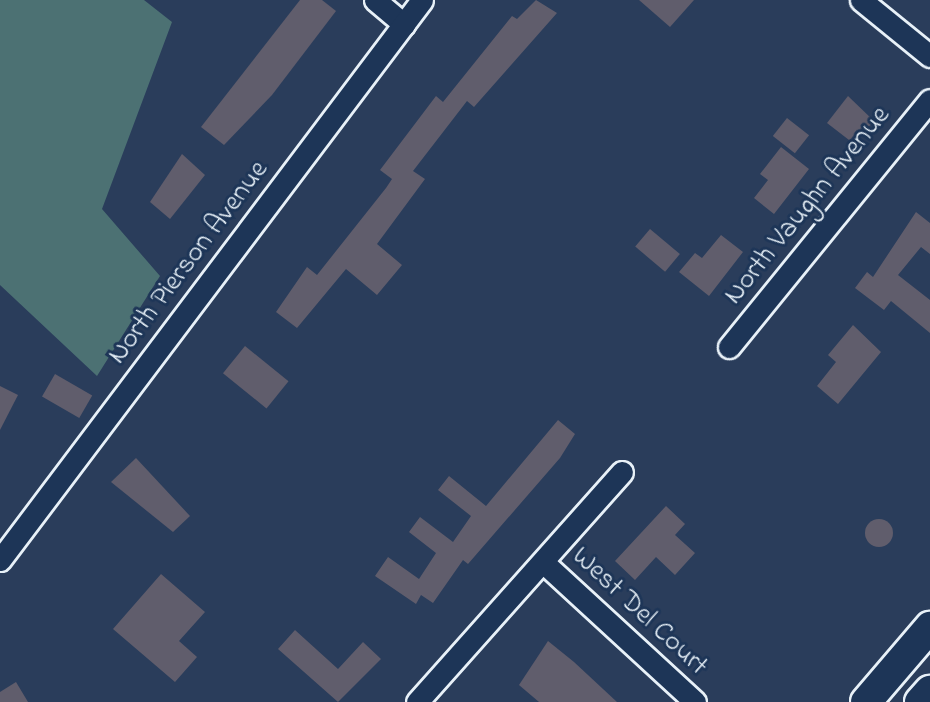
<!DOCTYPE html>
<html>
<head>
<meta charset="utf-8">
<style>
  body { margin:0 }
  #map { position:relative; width:930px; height:702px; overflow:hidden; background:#2a3d5b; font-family:"Indie Flower",sans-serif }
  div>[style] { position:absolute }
  .green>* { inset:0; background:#4c7173 }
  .building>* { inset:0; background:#605d6c; transform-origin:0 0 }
  .round { border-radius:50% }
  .roads { filter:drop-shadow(2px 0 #e8f1f8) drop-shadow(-2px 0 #e8f1f8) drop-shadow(0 2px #e8f1f8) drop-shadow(0 -2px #e8f1f8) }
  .minor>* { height:21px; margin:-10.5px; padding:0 10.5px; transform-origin:10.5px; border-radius:10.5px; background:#1d3557 }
  .secondary>* { height:30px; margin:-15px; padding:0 15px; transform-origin:15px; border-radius:15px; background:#1d3557 }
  span { translate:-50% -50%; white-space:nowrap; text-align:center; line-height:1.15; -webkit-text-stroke:6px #1d3557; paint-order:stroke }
  .street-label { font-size:28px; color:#e8f1f8 }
</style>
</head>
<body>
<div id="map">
  <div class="green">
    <div style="clip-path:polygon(0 0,144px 0,172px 22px,102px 209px,160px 276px,97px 376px,0 285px)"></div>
  </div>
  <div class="building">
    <div style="clip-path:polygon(300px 0,322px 0,336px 11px,272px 95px,224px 145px,201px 127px)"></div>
    <div style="clip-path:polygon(536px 0,557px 13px,474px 107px,467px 101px,413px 171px,425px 179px,377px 244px,402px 265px,377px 295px,346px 269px,297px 328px,276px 312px,307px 267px,317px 275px,386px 188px,392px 179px,380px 170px,436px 96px,443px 102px,512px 16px,517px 19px)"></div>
    <div style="clip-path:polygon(639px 0,694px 0,670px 27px)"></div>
    <div style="clip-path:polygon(848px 96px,875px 122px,849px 140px,827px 123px)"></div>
    <div style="left:787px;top:118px;width:28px;height:23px;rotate:38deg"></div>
    <div style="clip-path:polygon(781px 147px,809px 169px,774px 214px,754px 198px,768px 180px,760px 174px)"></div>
    <div style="clip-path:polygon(182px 154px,205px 175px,170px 219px,150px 202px)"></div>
    <div style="clip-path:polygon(916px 212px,930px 223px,930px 254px,921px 247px,898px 275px,930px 300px,930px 333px,891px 301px,884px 310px,855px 288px,867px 272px,873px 277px)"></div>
    <div style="left:650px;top:229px;width:39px;height:23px;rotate:40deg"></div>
    <div style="clip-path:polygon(721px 235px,743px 252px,709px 296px,679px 272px,695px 253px,702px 258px)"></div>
    <div style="clip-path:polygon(853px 325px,881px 352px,838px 404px,817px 386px,836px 362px,828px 355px)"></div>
    <div style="left:245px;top:346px;width:56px;height:35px;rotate:39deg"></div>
    <div style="left:55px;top:374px;width:43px;height:26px;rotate:30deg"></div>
    <div style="clip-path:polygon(0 386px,18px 395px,0 430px)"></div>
    <div style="clip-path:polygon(558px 420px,575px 434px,560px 458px,468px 564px,463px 560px,433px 603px,421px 595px,416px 604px,375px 576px,388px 557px,419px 579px,436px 553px,409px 532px,420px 517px,453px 542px,471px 516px,438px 490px,449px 476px,486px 506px)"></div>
    <div style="clip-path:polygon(136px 458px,190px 516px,173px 532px,111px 482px)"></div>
    <div style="clip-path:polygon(666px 506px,685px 524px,675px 535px,695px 553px,675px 575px,656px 557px,635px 580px,615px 561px)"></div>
    <div class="round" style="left:865px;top:519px;width:28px;height:28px"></div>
    <div style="clip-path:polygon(161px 574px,205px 612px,179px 641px,197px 657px,175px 682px,113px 629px)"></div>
    <div style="clip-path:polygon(295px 630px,338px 669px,363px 642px,381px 659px,338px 702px,278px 649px)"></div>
    <div style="clip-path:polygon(548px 641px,574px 662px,617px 702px,539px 702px,519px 685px)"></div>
    <div style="clip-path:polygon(16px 682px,28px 702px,0 702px,0 692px)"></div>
  </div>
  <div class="roads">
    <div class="minor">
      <div style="left:375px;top:0;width:38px;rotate:40deg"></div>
      <div style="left:861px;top:0;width:89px;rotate:39.1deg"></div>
      <div style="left:729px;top:347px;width:318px;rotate:-50.9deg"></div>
      <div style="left:0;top:560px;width:701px;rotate:-53deg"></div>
      <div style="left:544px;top:563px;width:205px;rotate:42.6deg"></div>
      <div style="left:417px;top:702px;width:308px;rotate:-48.3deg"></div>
    </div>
    <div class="secondary">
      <div style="left:866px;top:702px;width:99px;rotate:-49.5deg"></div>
      <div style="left:920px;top:702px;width:15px;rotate:-48deg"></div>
    </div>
  </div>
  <div class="street-label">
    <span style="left:808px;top:206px;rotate:-51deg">North Vaughn Avenue</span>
    <span style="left:189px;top:263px;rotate:-53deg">North Pierson Avenue</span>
    <span style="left:639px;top:612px;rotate:43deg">West Del Court</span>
  </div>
</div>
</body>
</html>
